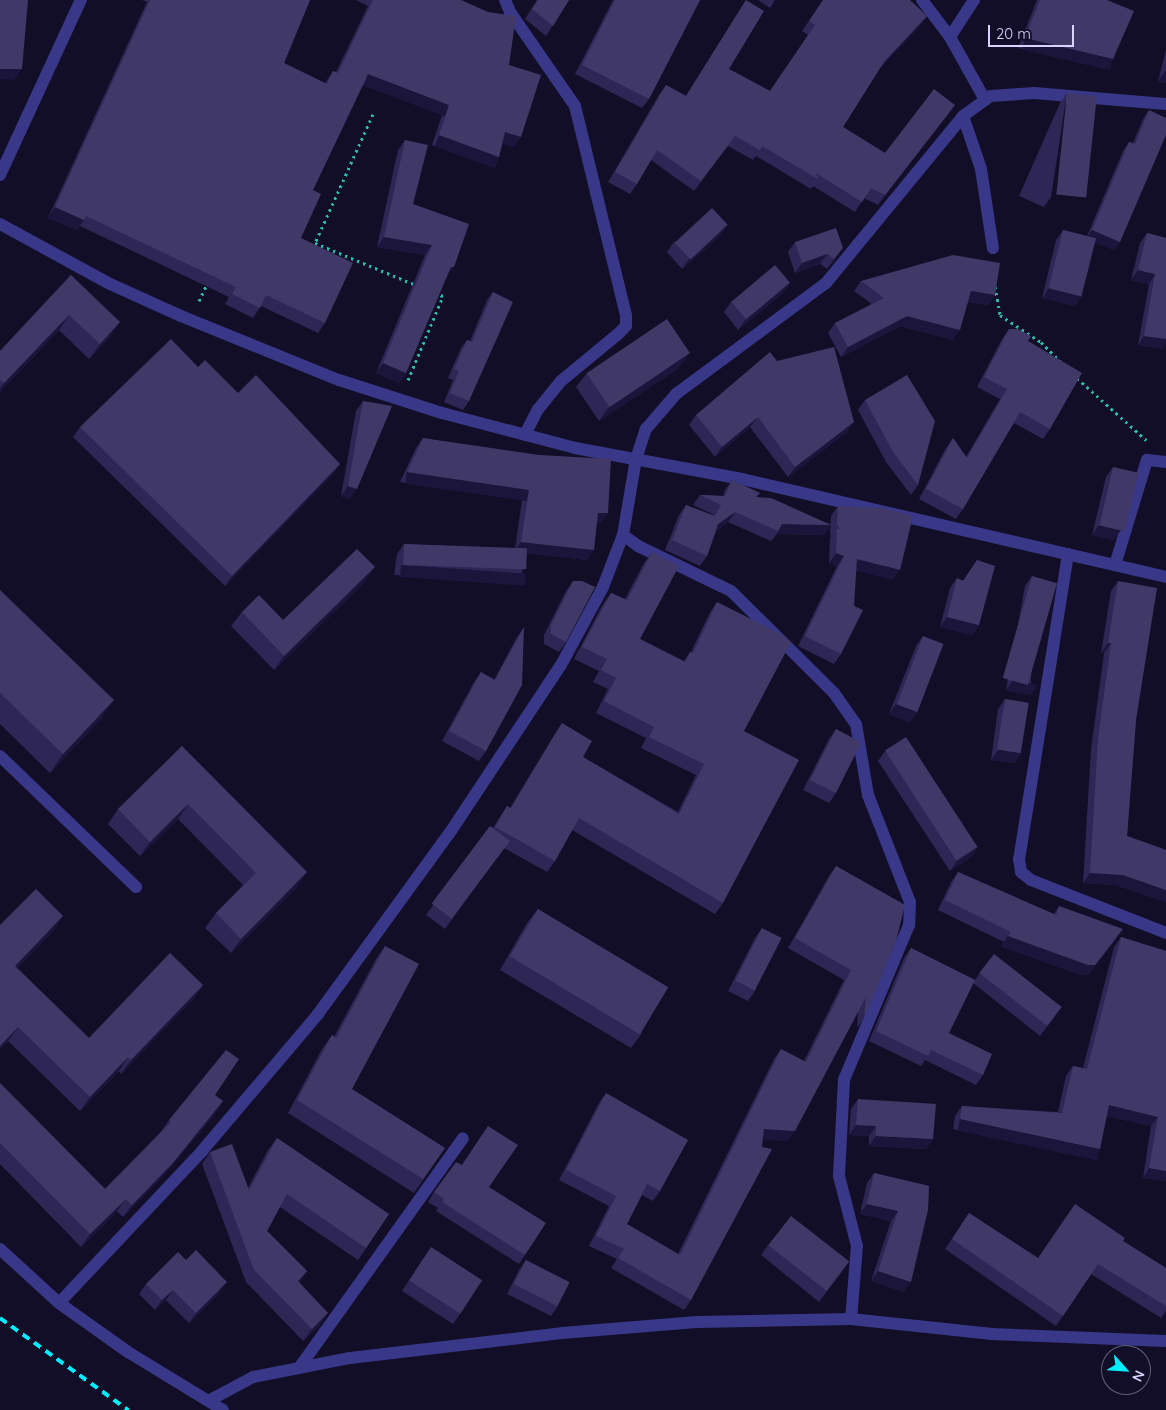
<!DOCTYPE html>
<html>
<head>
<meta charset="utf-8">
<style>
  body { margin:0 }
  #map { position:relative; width:1166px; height:1410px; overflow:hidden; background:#120e27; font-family:Quicksand,sans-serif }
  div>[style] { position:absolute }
  .path>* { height:3px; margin-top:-1.5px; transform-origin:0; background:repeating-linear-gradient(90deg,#2abdaf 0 2.5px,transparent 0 6.5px) }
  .lane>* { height:12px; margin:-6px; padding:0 6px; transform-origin:6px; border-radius:6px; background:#383788 }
  .street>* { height:12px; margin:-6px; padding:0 6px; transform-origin:6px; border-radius:6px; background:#383788 }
  .rail>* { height:4px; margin-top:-2px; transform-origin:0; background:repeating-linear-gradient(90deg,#0ef 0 8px,transparent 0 14px) }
  .wall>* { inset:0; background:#2e2655 }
  .shaded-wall>* { inset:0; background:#1b153b; transform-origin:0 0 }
  .building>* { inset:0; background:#403967; transform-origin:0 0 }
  span { translate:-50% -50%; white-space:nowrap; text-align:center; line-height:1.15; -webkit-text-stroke:4.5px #120e27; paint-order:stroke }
  .north { position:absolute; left:1101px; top:1345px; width:50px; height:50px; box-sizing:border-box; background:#120e27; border:1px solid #615d7d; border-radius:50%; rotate:116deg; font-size:14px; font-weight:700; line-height:20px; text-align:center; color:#d7d4ff }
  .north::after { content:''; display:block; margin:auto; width:18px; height:22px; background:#0ef; clip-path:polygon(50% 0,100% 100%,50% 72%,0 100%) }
  .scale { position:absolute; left:988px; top:25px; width:86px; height:22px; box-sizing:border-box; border:2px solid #d7d4ff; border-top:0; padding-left:6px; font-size:15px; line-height:18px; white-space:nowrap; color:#d7d4ff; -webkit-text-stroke:4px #120e27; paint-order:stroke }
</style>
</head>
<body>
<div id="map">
  <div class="path">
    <div style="left:373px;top:114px;width:141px;rotate:114.2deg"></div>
    <div style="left:315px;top:243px;width:109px;rotate:22.6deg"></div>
    <div style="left:995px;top:286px;width:29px;rotate:80deg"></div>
    <div style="left:1000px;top:315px;width:49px;rotate:33.4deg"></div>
    <div style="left:1041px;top:342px;width:27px;rotate:45deg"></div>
    <div style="left:199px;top:301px;width:19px;rotate:-65deg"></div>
    <div style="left:1077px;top:378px;width:93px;rotate:41.9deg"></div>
    <div style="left:408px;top:380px;width:91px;rotate:-67.4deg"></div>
    <div style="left:443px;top:296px;width:8px;rotate:-157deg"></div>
  </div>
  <div class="lane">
    <div style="left:0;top:756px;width:189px;rotate:43.9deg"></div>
  </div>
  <div class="street">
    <div style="left:505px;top:0;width:13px;rotate:67deg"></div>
    <div style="left:510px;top:12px;width:114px;rotate:55.3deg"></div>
    <div style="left:575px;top:106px;width:216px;rotate:76.3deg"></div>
    <div style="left:626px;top:316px;width:10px;rotate:90deg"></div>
    <div style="left:626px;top:326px;width:11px;rotate:135deg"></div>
    <div style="left:618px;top:334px;width:74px;rotate:140.5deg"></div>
    <div style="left:561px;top:381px;width:36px;rotate:129deg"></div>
    <div style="left:538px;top:409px;width:29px;rotate:117deg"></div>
    <div style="left:922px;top:0;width:46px;rotate:52.9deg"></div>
    <div style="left:950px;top:37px;width:72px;rotate:60.9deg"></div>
    <div style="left:950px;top:37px;width:44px;rotate:-57deg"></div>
    <div style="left:963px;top:116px;width:56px;rotate:71.2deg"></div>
    <div style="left:981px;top:169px;width:80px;rotate:81.4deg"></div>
    <div style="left:0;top:175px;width:193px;rotate:-65.2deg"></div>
    <div style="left:0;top:224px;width:123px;rotate:28.6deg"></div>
    <div style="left:108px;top:283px;width:80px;rotate:24.3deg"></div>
    <div style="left:181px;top:316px;width:170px;rotate:22.1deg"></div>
    <div style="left:339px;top:380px;width:108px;rotate:17.8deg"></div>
    <div style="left:442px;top:413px;width:138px;rotate:14.7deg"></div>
    <div style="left:575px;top:448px;width:170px;rotate:10.5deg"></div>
    <div style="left:742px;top:479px;width:435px;rotate:13deg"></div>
    <div style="left:623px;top:535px;width:19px;rotate:36deg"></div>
    <div style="left:638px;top:546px;width:103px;rotate:25.8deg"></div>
    <div style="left:731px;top:591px;width:145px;rotate:44.7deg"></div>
    <div style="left:834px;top:693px;width:38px;rotate:55deg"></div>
    <div style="left:856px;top:724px;width:72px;rotate:80.4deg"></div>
    <div style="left:868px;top:795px;width:115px;rotate:68.6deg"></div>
    <div style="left:910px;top:902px;width:23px;rotate:92deg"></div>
    <div style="left:909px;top:925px;width:168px;rotate:112.8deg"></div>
    <div style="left:844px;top:1080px;width:96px;rotate:93deg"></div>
    <div style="left:839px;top:1176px;width:72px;rotate:75.6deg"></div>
    <div style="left:857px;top:1246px;width:73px;rotate:94.7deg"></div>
    <div style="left:1068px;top:554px;width:309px;rotate:99.1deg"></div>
    <div style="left:1019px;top:859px;width:13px;rotate:81deg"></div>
    <div style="left:1021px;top:872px;width:13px;rotate:39deg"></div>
    <div style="left:1031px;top:880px;width:145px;rotate:21.4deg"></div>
    <div style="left:1115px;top:565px;width:110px;rotate:-73.1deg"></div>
    <div style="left:1147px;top:460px;width:19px;rotate:6deg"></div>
    <div style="left:0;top:1249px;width:80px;rotate:42.5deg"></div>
    <div style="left:59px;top:1303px;width:85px;rotate:35.4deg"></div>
    <div style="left:128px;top:1352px;width:111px;rotate:31.4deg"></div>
    <div style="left:59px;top:1303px;width:209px;rotate:-46.7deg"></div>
    <div style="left:202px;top:1151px;width:180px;rotate:-49.7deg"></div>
    <div style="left:318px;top:1014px;width:223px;rotate:-54deg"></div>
    <div style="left:449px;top:834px;width:203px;rotate:-56.5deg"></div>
    <div style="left:561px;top:665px;width:89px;rotate:-61.7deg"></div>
    <div style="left:603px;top:587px;width:56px;rotate:-69deg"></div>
    <div style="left:623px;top:535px;width:77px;rotate:-80.3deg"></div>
    <div style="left:636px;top:459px;width:32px;rotate:-72deg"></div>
    <div style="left:646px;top:429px;width:46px;rotate:-49.4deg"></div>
    <div style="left:676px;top:394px;width:187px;rotate:-36.5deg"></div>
    <div style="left:826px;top:283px;width:216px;rotate:-50.6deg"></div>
    <div style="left:963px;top:116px;width:34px;rotate:-36deg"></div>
    <div style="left:991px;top:96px;width:43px;rotate:-4deg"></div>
    <div style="left:1034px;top:93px;width:132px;rotate:4.8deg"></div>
    <div style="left:299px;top:1368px;width:282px;rotate:-54.5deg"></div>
    <div style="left:210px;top:1400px;width:49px;rotate:-28.1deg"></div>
    <div style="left:253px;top:1377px;width:99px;rotate:-11.1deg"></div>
    <div style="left:350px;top:1358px;width:213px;rotate:-6.7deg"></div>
    <div style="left:562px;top:1333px;width:135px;rotate:-4.7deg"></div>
    <div style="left:697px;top:1322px;width:154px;rotate:-1.1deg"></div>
    <div style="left:851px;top:1319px;width:142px;rotate:6.1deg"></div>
    <div style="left:992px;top:1334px;width:174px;rotate:2.3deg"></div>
  </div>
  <div class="rail">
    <div style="left:0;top:1318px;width:158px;rotate:35.7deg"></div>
  </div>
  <div class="wall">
    <div style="clip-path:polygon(142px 0,310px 0,284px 63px,325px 83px,333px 71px,336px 72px,368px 6px,356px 0,461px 0,509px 65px,514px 147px,502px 144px,499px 157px,492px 167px,432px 145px,442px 115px,363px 85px,313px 190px,301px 238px,325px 323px,318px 333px,261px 306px,253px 318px,225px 304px,229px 297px,80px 226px,77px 230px,48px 218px,147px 2px)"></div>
    <div style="clip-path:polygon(537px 0,569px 0,546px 36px,525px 19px)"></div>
    <div style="clip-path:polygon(613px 0,700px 0,649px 99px,642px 108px,575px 74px)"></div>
    <div style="clip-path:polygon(746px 0,729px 69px,770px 91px,808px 35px,802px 31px,823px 0,927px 16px,920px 26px,879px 69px,843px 127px,885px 153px,955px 105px,878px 205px,864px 198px,855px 212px,813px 186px,811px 189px,756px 156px,753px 160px,728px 146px,694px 191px,651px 160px,637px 184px,630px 194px,608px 182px,659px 95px,666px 85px,686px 96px)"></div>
    <div style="clip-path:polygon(758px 0,775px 0,770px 8px)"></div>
    <div style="clip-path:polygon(1037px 0,1107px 0,1106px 69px,1018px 48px)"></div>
    <div style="clip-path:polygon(1166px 50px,1166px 83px,1158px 81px)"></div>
    <div style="clip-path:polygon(1067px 93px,1051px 197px,1044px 207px,1019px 196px,1060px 103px)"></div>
    <div style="clip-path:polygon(1149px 110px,1120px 242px,1114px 250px,1095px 242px,1075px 306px,1042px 298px,1056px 240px,1063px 230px,1087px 236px,1123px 151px,1129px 142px,1133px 143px,1143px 119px)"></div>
    <div style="clip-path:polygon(405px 140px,413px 204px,446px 277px,406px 373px,399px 383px,376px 373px,425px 255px,377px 247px,398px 150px)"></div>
    <div style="clip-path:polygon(1147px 233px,1166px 238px,1163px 349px,1138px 345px,1149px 284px,1131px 280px,1140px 243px)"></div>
    <div style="clip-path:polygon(721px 235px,682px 269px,667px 252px,674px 242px)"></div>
    <div style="clip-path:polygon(795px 242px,836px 258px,827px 269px,820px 264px,795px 273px,788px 252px)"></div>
    <div style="clip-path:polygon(71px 275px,110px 337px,89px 359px,59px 330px,0 392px,0 351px)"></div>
    <div style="clip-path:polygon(861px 281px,995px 295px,988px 305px,968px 302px,953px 340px,900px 326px,841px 357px,828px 333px,835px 323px,872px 304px,854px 291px)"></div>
    <div style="clip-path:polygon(790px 283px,783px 293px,738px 330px,724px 312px,731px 302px)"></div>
    <div style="clip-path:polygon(493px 292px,469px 401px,463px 410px,444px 402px,453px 380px,448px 378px,461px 348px,467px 340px,470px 341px,487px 300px)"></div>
    <div style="clip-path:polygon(1009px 329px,1028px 341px,1050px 429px,1043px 439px,1014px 423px,963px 509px,956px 519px,919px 499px,946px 448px,953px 438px,966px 457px,1000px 399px,977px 387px,1002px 339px)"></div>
    <div style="clip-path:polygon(777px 361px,847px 432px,788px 477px,750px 427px,715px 457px,689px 425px,696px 415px)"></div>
    <div style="clip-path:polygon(198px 367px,238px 393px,340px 464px,333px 474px,225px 586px,73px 437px,80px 427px)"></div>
    <div style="clip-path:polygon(679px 368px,599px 421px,576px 387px,587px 373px)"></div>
    <div style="clip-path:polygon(865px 400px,918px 485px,911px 495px,886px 462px,858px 410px)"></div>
    <div style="clip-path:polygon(363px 401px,350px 499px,341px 496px,356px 411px)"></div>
    <div style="clip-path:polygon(423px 438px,608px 513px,601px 523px,597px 523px,587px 560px,527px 553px,519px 583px,394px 575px,397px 554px,404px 544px,515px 549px,522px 500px,400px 482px,416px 448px)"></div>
    <div style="clip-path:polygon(1113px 467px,1121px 530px,1114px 540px,1092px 535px,1106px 477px)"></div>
    <div style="clip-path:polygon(732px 480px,760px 493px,757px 497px,831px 525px,824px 535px,777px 534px,771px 541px,728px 522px,716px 531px,707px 556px,700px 566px,665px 550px,679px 515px,686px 505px,713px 516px,714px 515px,693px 505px,700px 495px,723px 496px,725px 490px)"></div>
    <div style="clip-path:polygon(838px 506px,893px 580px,856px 570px,841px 654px,834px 664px,798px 646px,837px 566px,829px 563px,830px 538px,831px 536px,830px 534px,831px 516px)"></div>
    <div style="clip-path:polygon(652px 552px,640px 639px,684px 661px,690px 652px,691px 652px,709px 614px,717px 602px,744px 731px,723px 903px,715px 914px,572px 830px,555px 861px,547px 872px,504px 848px,445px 929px,426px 915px,490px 826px,493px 828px,499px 818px,507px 806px,510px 808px,554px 735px,562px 723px,583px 757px,678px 812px,696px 775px,641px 748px,646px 738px,596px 713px,608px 689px,593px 682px,599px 671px,574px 659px,603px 604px,611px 593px,625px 599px,644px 563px)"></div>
    <div style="clip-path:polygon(977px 560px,979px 625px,972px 635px,940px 627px,950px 588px,957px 578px,963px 581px)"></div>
    <div style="clip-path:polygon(1032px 576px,1031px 695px,1006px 690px,1025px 586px)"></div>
    <div style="clip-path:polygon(573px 581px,566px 642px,559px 652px,544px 644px,544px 635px,566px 591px)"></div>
    <div style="clip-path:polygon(1118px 581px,1136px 720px,1127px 836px,1166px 850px,1166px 902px,1116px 885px,1083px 883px,1091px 749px,1104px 653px,1101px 653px,1111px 591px)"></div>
    <div style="clip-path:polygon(365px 582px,274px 670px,231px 626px,242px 612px,283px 620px)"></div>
    <div style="clip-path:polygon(0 590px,101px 719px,50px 773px,0 724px)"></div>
    <div style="clip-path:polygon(524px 627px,486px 751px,479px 761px,442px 741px,474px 682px,481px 672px,494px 680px,517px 637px)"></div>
    <div style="clip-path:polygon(923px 636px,917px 712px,910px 722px,889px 714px,916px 646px)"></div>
    <div style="clip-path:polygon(1005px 699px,1015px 763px,991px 760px,998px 709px)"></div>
    <div style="clip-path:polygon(836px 729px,836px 793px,829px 803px,803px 790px,829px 739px)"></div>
    <div style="clip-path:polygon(182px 746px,297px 887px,231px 953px,205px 928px,216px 913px,243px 885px,178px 819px,140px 856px,108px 824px,118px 809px)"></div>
    <div style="clip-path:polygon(885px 751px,978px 847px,971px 857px,950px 871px,878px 761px)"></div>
    <div style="clip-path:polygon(836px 866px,905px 905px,864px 1018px,857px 1028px,858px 1010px,788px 1141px,763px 1139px,691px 1300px,684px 1310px,611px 1268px,617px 1259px,589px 1246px,609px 1206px,559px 1180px,599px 1103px,606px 1093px,660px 1191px,653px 1201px,642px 1195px,627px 1224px,678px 1254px,774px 1059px,781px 1049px,804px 1061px,844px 980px,788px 948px,829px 876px)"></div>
    <div style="clip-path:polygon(958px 872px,1054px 914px,1059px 906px,1116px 939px,1088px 975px,1081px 975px,1001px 946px,1004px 942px,938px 910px,951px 882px)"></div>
    <div style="clip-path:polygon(538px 909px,642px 1033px,631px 1048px,500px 970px,527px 923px)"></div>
    <div style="clip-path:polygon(0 925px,54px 930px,17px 968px,89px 1038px,203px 985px,194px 998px,121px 1074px,119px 1071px,80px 1111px,8px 1041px,0 1049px)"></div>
    <div style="clip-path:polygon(762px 928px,755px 991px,748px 1001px,728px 991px,755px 938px)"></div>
    <div style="clip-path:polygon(1121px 937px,1166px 951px,1166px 1181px,1143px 1178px,1151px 1126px,1107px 1116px,1093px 1159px,953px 1129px,955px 1116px,962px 1106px,1058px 1112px,1066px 1076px,1073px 1066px,1083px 1068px,1114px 947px)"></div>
    <div style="clip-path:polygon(385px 946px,352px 1089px,445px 1148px,414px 1193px,288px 1113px,322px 1049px,332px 1035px,334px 1037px,376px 959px)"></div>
    <div style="clip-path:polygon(911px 948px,975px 980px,980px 973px,1055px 1017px,1040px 1036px,973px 983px,949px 1033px,983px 1075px,976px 1085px,925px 1060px,921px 1066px,869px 1041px,904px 958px)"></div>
    <div style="clip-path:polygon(0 1083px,105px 1189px,160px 1133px,169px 1120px,215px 1095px,215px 1114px,163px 1176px,123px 1217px,117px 1211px,81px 1247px,0 1164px)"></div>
    <div style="clip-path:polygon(858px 1099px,933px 1139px,926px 1149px,869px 1146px,869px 1136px,849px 1135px,851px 1109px)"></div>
    <div style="clip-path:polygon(488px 1126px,489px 1187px,525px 1255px,519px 1264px,436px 1211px,438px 1208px,428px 1202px,434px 1192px,462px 1165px)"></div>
    <div style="clip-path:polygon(277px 1138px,389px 1214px,358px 1260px,280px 1207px,267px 1231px,307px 1271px,299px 1283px,320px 1325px,303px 1341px,246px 1282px,202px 1164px,210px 1152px,248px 1188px,268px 1150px)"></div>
    <div style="clip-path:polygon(874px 1173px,929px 1186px,904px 1292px,871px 1281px,891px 1221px,860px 1214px,867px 1183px)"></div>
    <div style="clip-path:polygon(969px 1213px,1038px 1258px,1123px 1241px,1166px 1268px,1166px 1311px,1161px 1318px,1091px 1274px,1056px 1326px,945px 1249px)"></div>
    <div style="clip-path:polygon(768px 1245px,842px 1272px,819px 1302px,761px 1255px)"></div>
    <div style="clip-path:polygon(424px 1257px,460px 1314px,453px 1324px,402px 1291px)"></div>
    <div style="clip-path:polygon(186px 1260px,220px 1292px,189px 1323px,166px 1300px,155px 1310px,139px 1294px,146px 1284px)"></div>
    <div style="clip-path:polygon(526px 1260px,558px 1306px,551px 1316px,507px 1294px,519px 1270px)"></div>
  </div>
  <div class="shaded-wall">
    <div style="clip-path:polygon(927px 16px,920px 26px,877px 72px,884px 62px)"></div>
    <div style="left:1025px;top:38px;width:90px;height:12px;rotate:13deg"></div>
    <div style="clip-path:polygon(0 69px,22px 69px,14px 80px,0 79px)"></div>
    <div style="clip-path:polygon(1165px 71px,1166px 71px,1166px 83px,1158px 81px)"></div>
    <div style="left:368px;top:74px;width:87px;height:12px;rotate:21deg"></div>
    <div style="clip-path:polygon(955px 105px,948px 115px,878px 205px,885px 195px)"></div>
    <div style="clip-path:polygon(505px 132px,521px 137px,514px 147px,498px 143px)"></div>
    <div style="left:439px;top:135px;width:64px;height:12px;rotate:20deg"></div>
    <div style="clip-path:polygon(55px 207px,84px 220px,77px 230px,48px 218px)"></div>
    <div style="clip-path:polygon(728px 225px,721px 235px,682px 269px,689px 259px)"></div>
    <div style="clip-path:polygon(1092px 230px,1120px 242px,1114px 250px,1086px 238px)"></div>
    <div style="clip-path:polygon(384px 237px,432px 245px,425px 255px,377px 247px)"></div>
    <div style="clip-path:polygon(843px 248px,836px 258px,827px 269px,834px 259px)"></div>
    <div style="clip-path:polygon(827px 254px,820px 264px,795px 273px,802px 263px)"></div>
    <div style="clip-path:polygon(451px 267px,454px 267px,447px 277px)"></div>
    <div style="clip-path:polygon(1138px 270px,1155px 274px,1149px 284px,1131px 280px)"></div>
    <div style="clip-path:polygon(790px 283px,783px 293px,738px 330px,745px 320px)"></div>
    <div style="clip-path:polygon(1049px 288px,1082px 296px,1075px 306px,1042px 298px)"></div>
    <div style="clip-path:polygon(971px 291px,995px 295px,988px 305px,964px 301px)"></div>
    <div style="clip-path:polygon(69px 315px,59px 330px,0 392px,0 389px,4px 383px)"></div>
    <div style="clip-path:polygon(907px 316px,960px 330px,953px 340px,900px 326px,841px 357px,848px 347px)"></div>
    <div style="clip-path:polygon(120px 322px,110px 337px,89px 359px,100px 344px)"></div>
    <div style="clip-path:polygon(1144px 336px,1166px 339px,1166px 344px,1163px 349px,1138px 345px)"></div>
    <div style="clip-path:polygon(690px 353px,679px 368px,599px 421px,609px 407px)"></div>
    <div style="clip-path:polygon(383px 363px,406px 373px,399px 383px,376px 373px)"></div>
    <div style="clip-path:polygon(758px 417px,750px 427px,715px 457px,722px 447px)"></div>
    <div style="clip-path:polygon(854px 422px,847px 432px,788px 477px,795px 467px)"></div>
    <div style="clip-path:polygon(340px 464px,333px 474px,225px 586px,232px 576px)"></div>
    <div style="left:407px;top:472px;width:123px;height:12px;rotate:8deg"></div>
    <div style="clip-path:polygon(348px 486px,357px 489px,350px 499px,341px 496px)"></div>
    <div style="clip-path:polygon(735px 512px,728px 522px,711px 534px,718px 524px)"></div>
    <div style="clip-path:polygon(598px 513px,608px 513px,601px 523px,591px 523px)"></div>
    <div style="clip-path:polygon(782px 524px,831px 525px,824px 535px,777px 534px)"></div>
    <div style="clip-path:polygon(1099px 525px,1121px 530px,1114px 540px,1092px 535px)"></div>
    <div style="clip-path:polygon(521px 542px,594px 550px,587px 560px,514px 552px)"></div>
    <div style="clip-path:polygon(836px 553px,844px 556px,837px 566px,829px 563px)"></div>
    <div style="clip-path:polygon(857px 559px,900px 570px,893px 580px,850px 569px)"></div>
    <div style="left:401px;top:565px;width:125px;height:12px;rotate:4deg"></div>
    <div style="clip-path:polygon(375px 567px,365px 582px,274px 670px,284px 656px)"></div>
    <div style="clip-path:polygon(947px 617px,979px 625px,972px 635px,940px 627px)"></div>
    <div style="clip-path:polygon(1108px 643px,1111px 643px,1104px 653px,1101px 653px)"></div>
    <div style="clip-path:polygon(1013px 680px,1038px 685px,1031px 695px,1006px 690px)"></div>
    <div style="clip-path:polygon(114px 700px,101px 719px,50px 773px,63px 754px)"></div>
    <div style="clip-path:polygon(896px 704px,917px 712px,910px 722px,889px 714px)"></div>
    <div style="clip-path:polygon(998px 750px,1022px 753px,1015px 763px,991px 760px)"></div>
    <div style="clip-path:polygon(188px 804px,178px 819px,140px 856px,150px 842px)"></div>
    <div style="clip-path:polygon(978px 847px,971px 857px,950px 871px,957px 861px)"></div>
    <div style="clip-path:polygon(307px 872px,297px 887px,231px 953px,241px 939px)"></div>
    <div style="clip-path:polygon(1090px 873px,1123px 875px,1166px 890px,1166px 902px,1116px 885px,1083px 883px)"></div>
    <div style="clip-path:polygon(63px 916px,54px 930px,6px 980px,15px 966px)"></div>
    <div style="clip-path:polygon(1123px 929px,1088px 975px,1081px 975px,1001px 946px,1008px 936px)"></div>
    <div style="clip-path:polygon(203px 985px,194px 998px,121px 1074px,131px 1060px)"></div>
    <div style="clip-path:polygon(1062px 1007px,1055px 1017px,1040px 1036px,1047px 1026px)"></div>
    <div style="clip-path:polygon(18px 1027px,8px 1041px,0 1049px,0 1046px)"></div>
    <div style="clip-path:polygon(128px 1057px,119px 1071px,80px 1111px,90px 1097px)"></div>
    <div style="clip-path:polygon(223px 1101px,215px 1114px,163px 1176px,123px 1217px,132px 1205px)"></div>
    <div style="clip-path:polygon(1109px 1105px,1158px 1117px,1151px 1126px,1102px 1115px)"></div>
    <div style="left:960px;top:1119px;width:143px;height:12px;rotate:12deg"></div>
    <div style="clip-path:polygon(856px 1125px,876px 1126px,869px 1136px,849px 1135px)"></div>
    <div style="clip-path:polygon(764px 1129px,795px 1131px,788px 1141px,757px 1139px)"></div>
    <div style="clip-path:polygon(876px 1136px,933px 1139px,926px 1149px,869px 1146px)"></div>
    <div style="clip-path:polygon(1149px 1168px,1166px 1171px,1166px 1181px,1143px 1178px)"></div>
    <div style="clip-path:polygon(126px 1199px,117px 1211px,81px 1247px,90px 1234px)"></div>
    <div style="clip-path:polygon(867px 1204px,898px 1211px,891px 1221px,860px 1214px)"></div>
    <div style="clip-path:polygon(849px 1262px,842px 1272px,819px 1302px,826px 1292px)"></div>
    <div style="clip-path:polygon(307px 1271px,299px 1283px,298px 1281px)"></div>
    <div style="clip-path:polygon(878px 1271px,911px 1282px,904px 1292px,871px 1281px)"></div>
    <div style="clip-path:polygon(227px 1282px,220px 1292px,189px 1323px,196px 1313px)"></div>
    <div style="clip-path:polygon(173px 1290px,166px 1300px,155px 1310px,162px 1300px)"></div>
    <div style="clip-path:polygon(328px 1313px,320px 1325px,303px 1341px,312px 1329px)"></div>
  </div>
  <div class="building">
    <div style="clip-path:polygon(0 0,28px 0,22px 69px,0 69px)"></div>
    <div style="clip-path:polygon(150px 0,310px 0,284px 63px,327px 84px,333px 71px,338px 73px,373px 0,461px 0,488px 12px,516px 16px,509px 65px,541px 75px,521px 137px,505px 132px,499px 157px,439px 135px,449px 105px,368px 74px,313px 190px,321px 194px,301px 238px,353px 263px,325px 323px,266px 295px,260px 308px,232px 294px,236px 287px,86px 216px,84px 220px,55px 207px)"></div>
    <div style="clip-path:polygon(538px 0,569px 0,553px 26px,532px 9px)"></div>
    <div style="clip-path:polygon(615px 0,700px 0,649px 99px,582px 65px)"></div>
    <div style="clip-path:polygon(746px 0,764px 11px,729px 69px,770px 91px,815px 25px,809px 21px,823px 0,910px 0,927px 16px,884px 62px,843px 127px,885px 153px,934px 89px,955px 105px,885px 195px,871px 188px,862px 202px,816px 173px,818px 179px,762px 146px,760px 150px,735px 136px,701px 181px,657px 150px,637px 184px,615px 172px,666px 85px,686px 96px)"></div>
    <div style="clip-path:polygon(1040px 0,1107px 0,1134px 11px,1113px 59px,1025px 38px)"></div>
    <div style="left:1067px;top:93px;width:30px;height:102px;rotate:6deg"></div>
    <div style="clip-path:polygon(1149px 110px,1166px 118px,1166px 135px,1120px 242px,1092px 230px,1129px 142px,1135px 144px)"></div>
    <div style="clip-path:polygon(405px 140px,428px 145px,413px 204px,469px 224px,454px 267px,451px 267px,406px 373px,383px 363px,432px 245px,384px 237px)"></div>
    <div style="left:712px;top:208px;width:23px;height:51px;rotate:47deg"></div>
    <div style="clip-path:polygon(836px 228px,843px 248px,834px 259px,827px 254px,802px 263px,795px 242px)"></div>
    <div style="left:1063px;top:230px;width:34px;height:60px;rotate:14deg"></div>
    <div style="clip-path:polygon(1147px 233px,1166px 238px,1166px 339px,1144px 336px,1155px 274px,1138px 270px)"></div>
    <div style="clip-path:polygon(953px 255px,1000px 263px,995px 295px,971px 291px,960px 330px,907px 316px,848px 347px,835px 323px,884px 298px,861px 281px)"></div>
    <div style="left:775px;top:265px;width:23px;height:57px;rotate:50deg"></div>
    <div style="clip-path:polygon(71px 275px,120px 322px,100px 344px,69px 315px,4px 383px,0 380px,0 351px)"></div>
    <div style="clip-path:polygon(493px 292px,513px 302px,469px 401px,450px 393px,459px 371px,454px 369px,467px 340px,472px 342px)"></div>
    <div style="left:667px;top:319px;width:41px;height:97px;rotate:56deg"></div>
    <div style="clip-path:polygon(1009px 329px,1018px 329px,1031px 336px,1028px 341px,1082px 373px,1050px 429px,1020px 412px,963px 509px,926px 489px,953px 438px,967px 458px,1007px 389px,984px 377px)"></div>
    <div style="clip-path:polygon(171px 339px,198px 367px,205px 360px,238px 393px,256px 375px,340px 464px,232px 576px,80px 427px)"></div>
    <div style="clip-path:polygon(834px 347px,854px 422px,795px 467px,758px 417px,722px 447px,696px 415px,770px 352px,777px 361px)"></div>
    <div style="clip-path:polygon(907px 375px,935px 421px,918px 485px,893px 452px,865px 400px)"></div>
    <div style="clip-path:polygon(363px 401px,392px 406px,357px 489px,348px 486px)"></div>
    <div style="clip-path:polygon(423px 438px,539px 455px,611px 459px,608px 513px,598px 513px,594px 550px,521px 542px,529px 490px,407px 472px)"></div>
    <div style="left:1113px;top:467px;width:26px;height:60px;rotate:13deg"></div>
    <div style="clip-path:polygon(732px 480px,760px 493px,755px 497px,771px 498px,831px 525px,782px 524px,778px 531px,735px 512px,718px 524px,707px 556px,672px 540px,686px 505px,715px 516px,721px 505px,700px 495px,725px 496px)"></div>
    <div style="clip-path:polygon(838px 506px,882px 508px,913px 516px,900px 570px,857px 559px,854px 606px,863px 610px,841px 654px,805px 636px,844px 556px,836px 553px,837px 528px,841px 530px,837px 524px)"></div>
    <div style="left:404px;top:544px;width:123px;height:21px;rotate:2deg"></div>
    <div style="clip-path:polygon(357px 549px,375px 567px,284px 656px,242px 612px,259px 595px,283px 620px)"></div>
    <div style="clip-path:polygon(652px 552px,679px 566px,640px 639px,685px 662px,690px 652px,693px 653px,717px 602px,783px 635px,791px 642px,744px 731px,799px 760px,723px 903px,579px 818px,555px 861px,495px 827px,507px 806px,511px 808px,562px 723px,592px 741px,583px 757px,679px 814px,704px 764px,649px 737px,654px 727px,604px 701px,616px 678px,601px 670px,607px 659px,582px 647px,611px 593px,627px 600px)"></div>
    <div style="clip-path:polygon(977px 560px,995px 566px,979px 625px,947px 617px,957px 578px,963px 581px)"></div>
    <div style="left:1032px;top:576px;width:26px;height:106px;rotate:16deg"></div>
    <div style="clip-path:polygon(573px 581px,582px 581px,595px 587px,566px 642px,551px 634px,551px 625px)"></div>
    <div style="clip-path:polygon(1118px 581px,1157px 588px,1136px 720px,1127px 836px,1166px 850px,1166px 890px,1123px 875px,1090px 873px,1098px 739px,1111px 643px,1108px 643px)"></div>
    <div style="clip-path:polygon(0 590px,114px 700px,63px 754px,0 693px)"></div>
    <div style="clip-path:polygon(524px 627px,522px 685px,486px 751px,449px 731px,481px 672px,495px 680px)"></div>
    <div style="left:923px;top:636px;width:22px;height:73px;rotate:21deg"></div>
    <div style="left:1005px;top:699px;width:24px;height:51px;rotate:9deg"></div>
    <div style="clip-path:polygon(836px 729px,859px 741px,860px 745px,836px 793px,810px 780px)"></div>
    <div style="left:906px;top:737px;width:131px;height:25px;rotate:57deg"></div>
    <div style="clip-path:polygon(182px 746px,307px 872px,241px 939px,216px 913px,256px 873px,188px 804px,150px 842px,118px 809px)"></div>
    <div style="left:490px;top:826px;width:25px;height:97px;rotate:37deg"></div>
    <div style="clip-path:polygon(836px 866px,905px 905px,896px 941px,864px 1018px,866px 997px,795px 1131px,764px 1129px,762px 1147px,772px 1149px,691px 1300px,618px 1258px,624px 1249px,596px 1236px,616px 1196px,566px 1170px,606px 1093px,688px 1140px,660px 1191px,647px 1184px,627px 1224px,680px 1255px,781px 1049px,806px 1062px,851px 970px,795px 938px)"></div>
    <div style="clip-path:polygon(958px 872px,1056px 915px,1059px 906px,1123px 929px,1095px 965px,1088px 965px,1008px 936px,1011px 932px,945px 900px)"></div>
    <div style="clip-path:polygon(36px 889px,63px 916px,15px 966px,89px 1038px,170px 953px,203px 985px,131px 1060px,128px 1057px,90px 1097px,18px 1027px,0 1046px,0 925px)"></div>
    <div style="left:538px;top:909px;width:152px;height:55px;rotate:31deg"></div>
    <div style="left:762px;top:928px;width:22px;height:59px;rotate:27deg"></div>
    <div style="clip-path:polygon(1121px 937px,1166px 951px,1166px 1171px,1149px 1168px,1158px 1117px,1109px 1105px,1100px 1149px,960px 1119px,962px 1106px,1062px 1113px,1073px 1066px,1087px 1069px)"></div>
    <div style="clip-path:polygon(385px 946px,419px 964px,352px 1089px,445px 1148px,423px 1179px,297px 1100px,332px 1035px,336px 1038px)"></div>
    <div style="clip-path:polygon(911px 948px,975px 980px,949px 1033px,992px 1054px,983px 1075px,931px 1050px,928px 1056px,876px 1031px)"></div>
    <div style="left:994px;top:954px;width:86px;height:24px;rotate:38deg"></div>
    <div style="clip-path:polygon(226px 1050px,239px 1059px,215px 1095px,223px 1101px,172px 1164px,132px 1205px,126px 1199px,90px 1234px,0 1143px,0 1083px,105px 1189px,171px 1122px,169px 1120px)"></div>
    <div style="clip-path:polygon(858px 1099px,936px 1104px,933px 1139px,876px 1136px,876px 1126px,856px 1125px)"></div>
    <div style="clip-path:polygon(488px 1126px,518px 1145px,489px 1187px,546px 1223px,525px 1255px,442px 1202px,444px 1199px,434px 1192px,456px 1162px,462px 1165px)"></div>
    <div style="clip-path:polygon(277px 1138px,389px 1214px,366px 1248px,287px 1194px,267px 1231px,307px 1271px,298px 1281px,328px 1313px,312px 1329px,254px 1270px,210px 1152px,232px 1144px,249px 1190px)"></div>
    <div style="clip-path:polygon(874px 1173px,929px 1186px,928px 1210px,911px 1282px,878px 1271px,898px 1211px,867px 1204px)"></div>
    <div style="clip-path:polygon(1075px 1204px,1125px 1238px,1123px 1241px,1166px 1268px,1166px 1306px,1098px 1264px,1063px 1316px,952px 1239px,969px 1213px,1038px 1258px)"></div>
    <div style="left:791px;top:1216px;width:74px;height:37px;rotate:38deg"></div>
    <div style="left:431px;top:1247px;width:61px;height:40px;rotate:33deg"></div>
    <div style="clip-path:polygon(196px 1250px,227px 1282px,196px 1313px,173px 1290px,162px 1300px,146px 1284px,178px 1252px,186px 1260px)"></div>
    <div style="left:526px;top:1260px;width:49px;height:27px;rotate:27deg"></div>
  </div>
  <div class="north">N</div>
  <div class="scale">20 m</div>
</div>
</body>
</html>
